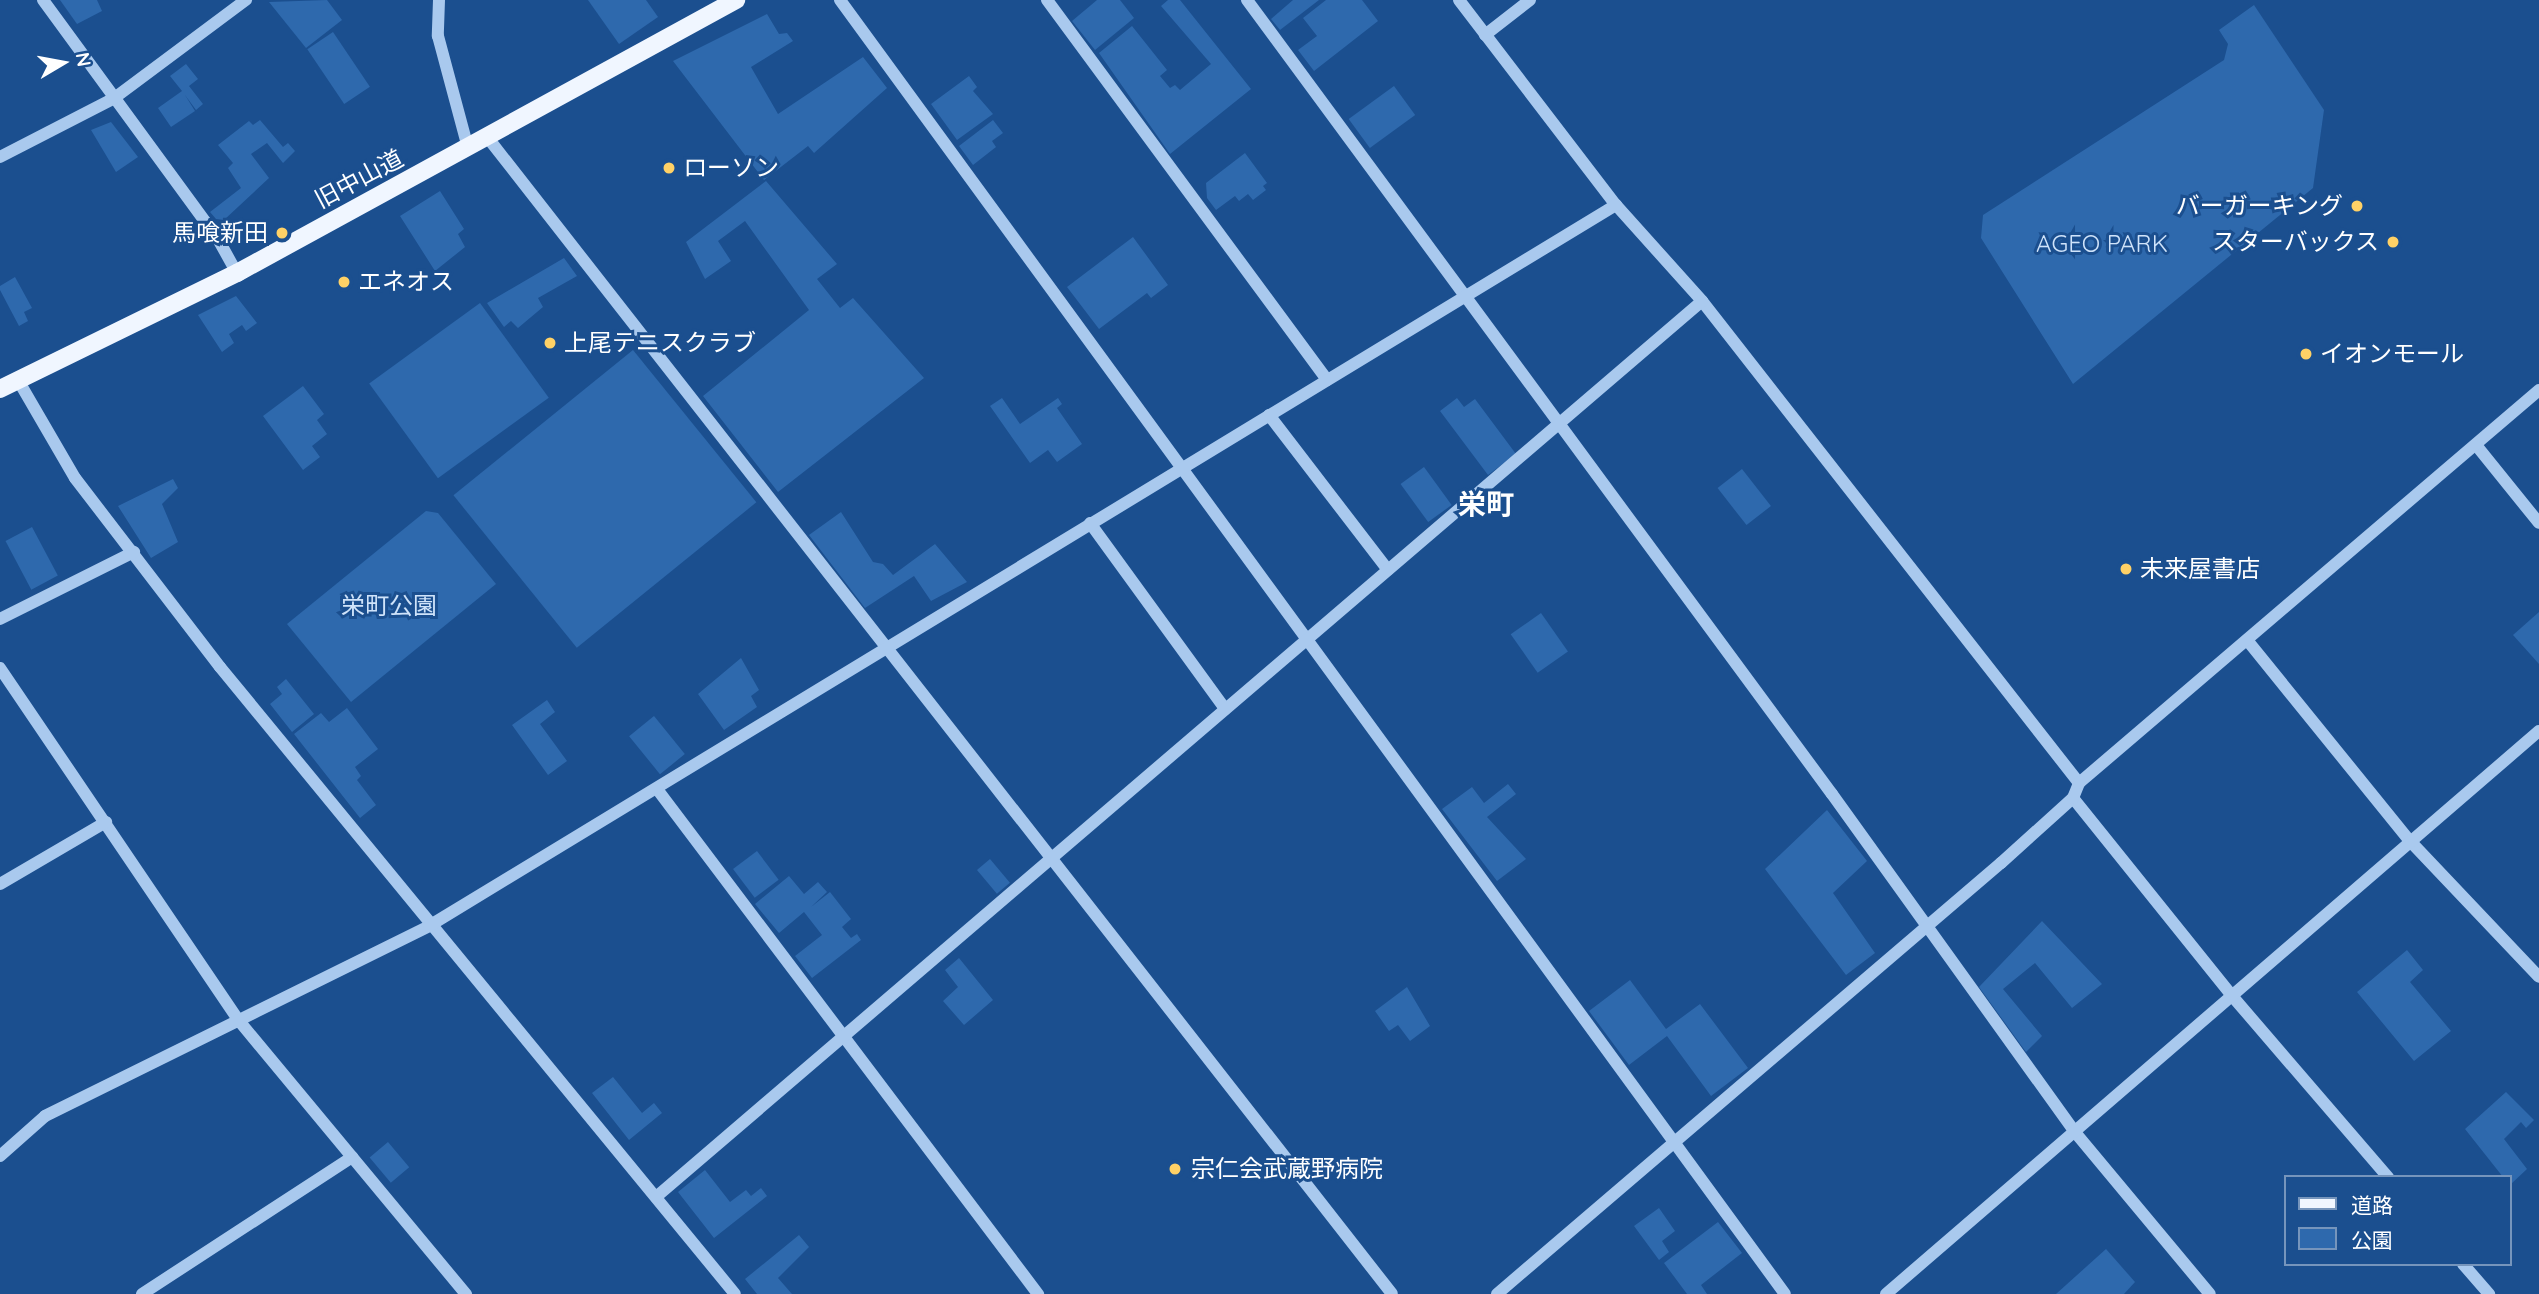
<!DOCTYPE html>
<html>
<head>
<meta charset="utf-8">
<style>
  body { margin:0 }
  #map { position:relative; width:2539px; height:1294px; overflow:hidden; background:#1b4f8f; font-family:Quicksand,"Noto Sans JP",sans-serif }
  div>[style] { position:absolute }
  .green>* { inset:0; background:#2e69ad; transform-origin:0 0 }
  .minor>* { height:12px; margin:-6px; padding:0 6px; transform-origin:6px; border-radius:6px; background:#a9c9ee }
  .major>* { height:18px; margin:-9px; padding:0 9px; transform-origin:9px; border-radius:9px; background:#f0f6ff }
  .dots>* { width:19px; height:19px; translate:-50% -50%; box-sizing:border-box; border:4px solid #1b4f8f; border-radius:50% }
  span { translate:-50% -50%; white-space:nowrap; text-align:center; line-height:1.15; -webkit-text-stroke:6px #1b4f8f; paint-order:stroke }
  .poi-label { font-size:24px; color:#fff }
  .left { translate:0 -50%; text-align:left }
  .right { translate:-100% -50%; text-align:right }
  .street-label { font-size:24px; color:#fff }
  .park-label { font-size:24px; color:#cfe3fa }
  .quarter-label { font-size:28px; color:#fff; font-weight:700 }
  .legend { position:absolute; left:2284px; top:1175px; width:228px; height:91px; box-sizing:border-box; background:#1b4f8f; border:2px solid #7695bc; margin:0; padding:9px 12px; list-style:none; font-size:21px; color:#fff }
  .legend li { display:flex; align-items:center; gap:14px; height:35px }
  .legend b { width:35px; border:2px solid #7695bc }
  .north { position:absolute; left:28px; top:28px; width:70px; height:70px; -webkit-text-stroke:5px #1b4f8f; paint-order:stroke; rotate:80deg; font-size:19px; font-weight:700; line-height:28px; text-align:center; color:#fff }
  .north::after { content:''; display:block; margin:auto; width:24px; height:32px; background:#fff; clip-path:polygon(50% 0,100% 100%,50% 72%,0 100%) }
</style>
</head>
<body>
<div id="map">
  <div class="green">
    <div style="clip-path:polygon(60px 0,97px 0,102px 11px,77px 24px)"></div>
    <div style="clip-path:polygon(327px 0,342px 20px,306px 48px,269px 2px)"></div>
    <div style="clip-path:polygon(588px 0,646px 0,658px 17px,619px 44px)"></div>
    <div style="clip-path:polygon(1097px 0,1120px 0,1134px 18px,1095px 50px,1072px 21px)"></div>
    <div style="clip-path:polygon(1168px 0,1180px 0,1251px 89px,1170px 154px,1099px 53px,1132px 26px,1167px 70px,1160px 76px,1170px 88px,1175px 85px,1180px 90px,1211px 64px,1161px 6px)"></div>
    <div style="clip-path:polygon(1293px 0,1319px 0,1280px 30px,1271px 19px)"></div>
    <div style="clip-path:polygon(1326px 0,1362px 0,1378px 21px,1314px 71px,1298px 50px,1317px 36px,1303px 18px)"></div>
    <div style="clip-path:polygon(2254px 5px,2324px 110px,2313px 188px,2073px 384px,1981px 238px,1983px 215px,2224px 60px,2228px 44px,2219px 30px)"></div>
    <div style="clip-path:polygon(767px 14px,779px 34px,787px 33px,793px 41px,751px 67px,778px 114px,863px 57px,887px 88px,814px 153px,808px 146px,764px 180px,673px 61px)"></div>
    <div style="left:333px;top:32px;width:66px;height:31px;rotate:56deg"></div>
    <div style="clip-path:polygon(186px 64px,198px 79px,189px 86px,203px 104px,196px 110px,185px 95px,195px 111px,171px 127px,158px 108px,182px 91px,170px 76px)"></div>
    <div style="clip-path:polygon(969px 76px,977px 87px,973px 91px,993px 114px,957px 140px,931px 104px)"></div>
    <div style="left:1394px;top:86px;width:36px;height:56px;rotate:54deg"></div>
    <div style="clip-path:polygon(260px 120px,283px 147px,288px 143px,295px 151px,283px 163px,267px 143px,251px 154px,269px 178px,224px 220px,216px 219px,210px 212px,241px 188px,228px 168px,233px 163px,218px 145px,249px 121px,253px 125px)"></div>
    <div style="clip-path:polygon(993px 120px,1003px 133px,992px 141px,996px 147px,973px 165px,959px 146px)"></div>
    <div style="clip-path:polygon(111px 122px,138px 157px,116px 172px,91px 130px)"></div>
    <div style="clip-path:polygon(1245px 153px,1267px 183px,1263px 186px,1266px 190px,1253px 200px,1248px 194px,1239px 201px,1235px 196px,1216px 210px,1207px 198px,1206px 183px)"></div>
    <div style="clip-path:polygon(766px 181px,837px 264px,817px 279px,840px 308px,853px 298px,924px 378px,778px 492px,703px 396px,809px 310px,745px 221px,718px 241px,731px 261px,705px 279px,686px 242px)"></div>
    <div style="clip-path:polygon(440px 191px,464px 229px,458px 234px,465px 247px,435px 271px,400px 216px)"></div>
    <div style="clip-path:polygon(1133px 237px,1168px 285px,1151px 298px,1147px 293px,1099px 329px,1067px 287px)"></div>
    <div style="clip-path:polygon(564px 258px,577px 276px,538px 298px,543px 307px,518px 328px,511px 321px,504px 327px,487px 303px)"></div>
    <div style="clip-path:polygon(15px 277px,32px 308px,24px 312px,28px 321px,19px 326px,0 290px,0 286px)"></div>
    <div style="clip-path:polygon(236px 296px,257px 323px,246px 331px,242px 325px,229px 334px,234px 343px,222px 352px,198px 315px)"></div>
    <div style="left:480px;top:303px;width:117px;height:137px;rotate:54deg"></div>
    <div style="left:633px;top:350px;width:196px;height:231px;rotate:51deg"></div>
    <div style="clip-path:polygon(303px 386px,324px 414px,317px 420px,327px 434px,312px 446px,320px 457px,303px 470px,263px 416px)"></div>
    <div style="clip-path:polygon(1002px 398px,1020px 424px,1058px 398px,1062px 404px,1057px 408px,1082px 444px,1057px 462px,1048px 450px,1030px 463px,990px 406px)"></div>
    <div style="clip-path:polygon(1457px 398px,1464px 407px,1475px 399px,1516px 454px,1488px 475px,1440px 411px)"></div>
    <div style="left:1424px;top:467px;width:47px;height:29px;rotate:54deg"></div>
    <div style="left:1742px;top:469px;width:47px;height:31px;rotate:52deg"></div>
    <div style="clip-path:polygon(173px 479px,178px 488px,162px 504px,178px 542px,151px 558px,118px 506px)"></div>
    <div style="clip-path:polygon(426px 511px,438px 513px,496px 584px,351px 702px,287px 624px)"></div>
    <div style="clip-path:polygon(841px 512px,873px 562px,883px 564px,893px 575px,935px 544px,967px 582px,931px 601px,914px 576px,865px 608px,809px 535px)"></div>
    <div style="left:32px;top:527px;width:55px;height:30px;rotate:62deg"></div>
    <div style="clip-path:polygon(2539px 612px,2539px 664px,2513px 635px)"></div>
    <div style="left:1541px;top:613px;width:47px;height:37px;rotate:55deg"></div>
    <div style="clip-path:polygon(741px 658px,759px 690px,751px 696px,757px 707px,724px 730px,698px 694px)"></div>
    <div style="clip-path:polygon(286px 679px,314px 714px,292px 732px,270px 704px,282px 694px,277px 687px)"></div>
    <div style="clip-path:polygon(547px 700px,555px 712px,540px 724px,567px 761px,548px 775px,512px 725px)"></div>
    <div style="clip-path:polygon(347px 708px,378px 749px,355px 767px,361px 776px,357px 780px,376px 805px,360px 818px,294px 734px,321px 713px,329px 722px)"></div>
    <div style="left:654px;top:716px;width:49px;height:32px;rotate:51deg"></div>
    <div style="clip-path:polygon(1508px 784px,1516px 794px,1487px 817px,1526px 859px,1497px 881px,1442px 809px,1472px 787px,1484px 803px)"></div>
    <div style="clip-path:polygon(1827px 810px,1867px 861px,1833px 893px,1875px 953px,1846px 975px,1765px 869px)"></div>
    <div style="left:757px;top:851px;width:36px;height:30px;rotate:53deg"></div>
    <div style="left:990px;top:859px;width:31px;height:17px;rotate:50deg"></div>
    <div style="clip-path:polygon(789px 876px,804px 894px,818px 882px,827px 892px,811px 907px,830px 892px,851px 919px,842px 927px,851px 938px,857px 934px,861px 940px,812px 978px,795px 956px,822px 935px,804px 912px,779px 933px,755px 904px)"></div>
    <div style="clip-path:polygon(2042px 921px,2102px 984px,2072px 1008px,2035px 963px,2003px 989px,2042px 1036px,2026px 1052px,1979px 987px)"></div>
    <div style="clip-path:polygon(2407px 950px,2423px 970px,2410px 982px,2451px 1031px,2414px 1061px,2357px 992px)"></div>
    <div style="clip-path:polygon(959px 958px,993px 1000px,964px 1025px,943px 1001px,958px 987px,945px 970px)"></div>
    <div style="clip-path:polygon(1630px 980px,1666px 1029px,1700px 1004px,1748px 1068px,1711px 1096px,1667px 1036px,1629px 1065px,1589px 1011px)"></div>
    <div style="clip-path:polygon(1407px 987px,1430px 1026px,1410px 1041px,1398px 1025px,1389px 1031px,1375px 1011px)"></div>
    <div style="clip-path:polygon(613px 1077px,642px 1113px,654px 1103px,662px 1113px,629px 1140px,592px 1093px)"></div>
    <div style="clip-path:polygon(2506px 1092px,2534px 1120px,2526px 1128px,2521px 1122px,2504px 1139px,2527px 1169px,2510px 1185px,2509px 1177px,2503px 1177px,2465px 1129px)"></div>
    <div style="left:388px;top:1142px;width:33px;height:24px;rotate:50deg"></div>
    <div style="clip-path:polygon(705px 1170px,730px 1202px,746px 1190px,751px 1196px,761px 1188px,767px 1196px,714px 1238px,678px 1192px)"></div>
    <div style="clip-path:polygon(1659px 1208px,1675px 1231px,1662px 1241px,1669px 1252px,1659px 1260px,1634px 1226px)"></div>
    <div style="clip-path:polygon(1718px 1222px,1742px 1253px,1701px 1285px,1707px 1294px,1687px 1294px,1664px 1263px)"></div>
    <div style="clip-path:polygon(799px 1235px,809px 1247px,778px 1278px,792px 1294px,757px 1294px,745px 1279px)"></div>
    <div style="clip-path:polygon(2106px 1249px,2135px 1282px,2124px 1294px,2056px 1294px)"></div>
  </div>
  <div class="minor">
    <div style="left:43px;top:0;width:296px;rotate:53.8deg"></div>
    <div style="left:218px;top:239px;width:39px;rotate:61deg"></div>
    <div style="left:439px;top:0;width:36px;rotate:92deg"></div>
    <div style="left:438px;top:36px;width:116px;rotate:75deg"></div>
    <div style="left:840px;top:0;width:1602px;rotate:53.86deg"></div>
    <div style="left:1047px;top:0;width:472px;rotate:53.6deg"></div>
    <div style="left:1247px;top:0;width:986px;rotate:53.62deg"></div>
    <div style="left:1832px;top:794px;width:415px;rotate:54.3deg"></div>
    <div style="left:2074px;top:1131px;width:212px;rotate:50.2deg"></div>
    <div style="left:1459px;top:0;width:258px;rotate:52.6deg"></div>
    <div style="left:1616px;top:205px;width:129px;rotate:48.1deg"></div>
    <div style="left:1702px;top:301px;width:612px;rotate:51.97deg"></div>
    <div style="left:1485px;top:35px;width:57px;rotate:-37.9deg"></div>
    <div style="left:488px;top:138px;width:1467px;rotate:51.97deg"></div>
    <div style="left:0;top:157px;width:127px;rotate:-27.2deg"></div>
    <div style="left:113px;top:99px;width:166px;rotate:-36.7deg"></div>
    <div style="left:18px;top:380px;width:113px;rotate:59.8deg"></div>
    <div style="left:75px;top:478px;width:238px;rotate:52.5deg"></div>
    <div style="left:220px;top:667px;width:811px;rotate:50.6deg"></div>
    <div style="left:1269px;top:415px;width:195px;rotate:52.5deg"></div>
    <div style="left:2476px;top:445px;width:100px;rotate:51.1deg"></div>
    <div style="left:1090px;top:523px;width:230px;rotate:54deg"></div>
    <div style="left:0;top:619px;width:150px;rotate:-26.6deg"></div>
    <div style="left:2247px;top:640px;width:259px;rotate:51deg"></div>
    <div style="left:2410px;top:841px;width:187px;rotate:46.5deg"></div>
    <div style="left:0;top:668px;width:428px;rotate:55.9deg"></div>
    <div style="left:240px;top:1022px;width:354px;rotate:50.3deg"></div>
    <div style="left:657px;top:789px;width:633px;rotate:52.97deg"></div>
    <div style="left:2073px;top:798px;width:255px;rotate:51.2deg"></div>
    <div style="left:2233px;top:997px;width:238px;rotate:49.3deg"></div>
    <div style="left:0;top:884px;width:123px;rotate:-30.3deg"></div>
    <div style="left:0;top:1156px;width:60px;rotate:-41.6deg"></div>
    <div style="left:45px;top:1116px;width:428px;rotate:-26.3deg"></div>
    <div style="left:429px;top:926px;width:1389px;rotate:-31.28deg"></div>
    <div style="left:656px;top:1197px;width:1377px;rotate:-40.58deg"></div>
    <div style="left:2463px;top:1264px;width:40px;rotate:49deg"></div>
    <div style="left:142px;top:1294px;width:251px;rotate:-33.1deg"></div>
    <div style="left:1497px;top:1294px;width:663px;rotate:-40.54deg"></div>
    <div style="left:2001px;top:863px;width:97px;rotate:-42.1deg"></div>
    <div style="left:2073px;top:798px;width:16px;rotate:-68deg"></div>
    <div style="left:2079px;top:783px;width:605px;rotate:-40.51deg"></div>
    <div style="left:1886px;top:1294px;width:862px;rotate:-40.77deg"></div>
  </div>
  <div class="major">
    <div style="left:0;top:389px;width:264px;rotate:-26.1deg"></div>
    <div style="left:237px;top:273px;width:569px;rotate:-28.68deg"></div>
  </div>
  <div class="dots">
    <div style="left:669px;top:168px;background:#ffd166"></div>
    <div style="left:2357px;top:206px;background:#ffd166"></div>
    <div style="left:282px;top:233px;background:#ffd166"></div>
    <div style="left:2393px;top:242px;background:#ffd166"></div>
    <div style="left:344px;top:282px;background:#ffd166"></div>
    <div style="left:550px;top:343px;background:#ffd166"></div>
    <div style="left:2306px;top:354px;background:#ffd166"></div>
    <div style="left:2126px;top:569px;background:#ffd166"></div>
    <div style="left:1175px;top:1169px;background:#ffd166"></div>
  </div>
  <div class="poi-label">
    <span class="left" style="left:683px;top:168px">ローソン</span>
    <span class="right" style="left:2343px;top:206px">バーガーキング</span>
    <span class="right" style="left:268px;top:233px">馬喰新田</span>
    <span class="right" style="left:2379px;top:242px">スターバックス</span>
    <span class="left" style="left:358px;top:282px">エネオス</span>
    <span class="left" style="left:564px;top:343px">上尾テニスクラブ</span>
    <span class="left" style="left:2320px;top:354px">イオンモール</span>
    <span class="left" style="left:2140px;top:569px">未来屋書店</span>
    <span class="left" style="left:1191px;top:1169px">宗仁会武蔵野病院</span>
  </div>
  <div class="street-label">
    <span style="left:359px;top:179px;rotate:-28deg">旧中山道</span>
  </div>
  <div class="park-label">
    <span style="left:2102px;top:244px">AGEO PARK</span>
    <span style="left:389px;top:606px">栄町公園</span>
  </div>
  <div class="quarter-label">
    <span style="left:1486px;top:504px">栄町</span>
  </div>
  <ul class="legend">
  <li><b style="height:9px;background:#f0f6ff"></b>道路</li>
  <li><b style="height:19px;background:#2e69ad"></b>公園</li>
  </ul>
  <div class="north">N</div>
</div>
</body>
</html>
